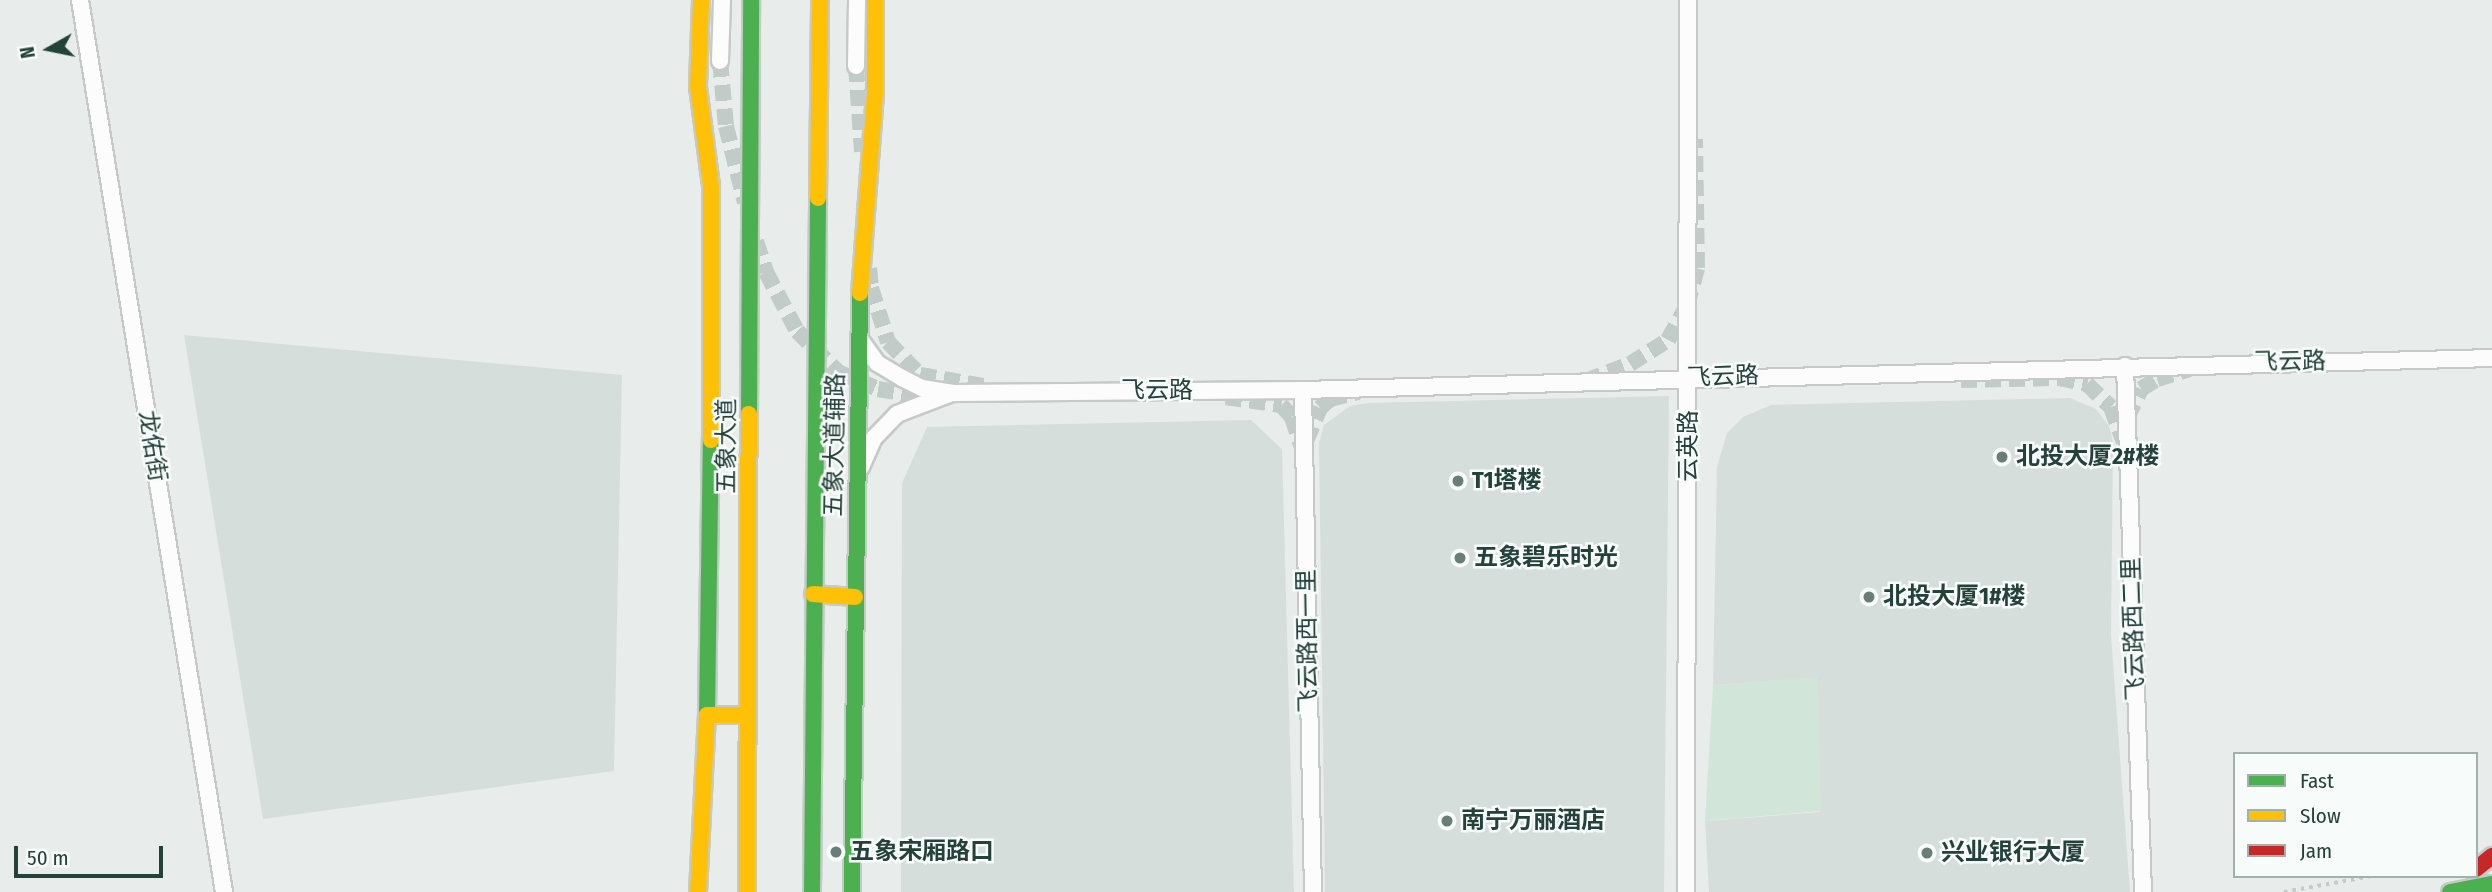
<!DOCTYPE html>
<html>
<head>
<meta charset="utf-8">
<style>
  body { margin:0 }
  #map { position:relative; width:2492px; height:892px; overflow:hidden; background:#e8edeb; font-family:"Fira Sans Condensed","Noto Sans SC",sans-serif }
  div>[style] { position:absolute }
  .built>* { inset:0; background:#d6dedb }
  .green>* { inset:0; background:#d1e6d8 }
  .street-tunnel>* { height:16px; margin-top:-8px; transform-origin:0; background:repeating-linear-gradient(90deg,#c1cbc8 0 16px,transparent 0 24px) }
  .path>* { height:3.5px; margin-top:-1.75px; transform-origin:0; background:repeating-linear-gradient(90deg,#c3ccca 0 3.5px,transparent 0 8.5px) }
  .roads { filter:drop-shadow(2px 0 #c5cac8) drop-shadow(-2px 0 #c5cac8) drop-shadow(0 2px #c5cac8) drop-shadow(0 -2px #c5cac8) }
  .street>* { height:16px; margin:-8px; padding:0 8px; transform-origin:8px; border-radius:8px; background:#fcfcfc }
  .fast>* { height:16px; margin:-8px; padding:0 8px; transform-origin:8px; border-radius:8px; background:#4caf50 }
  .slow>* { height:16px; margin:-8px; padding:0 8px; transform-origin:8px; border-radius:8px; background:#ffc107 }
  .jam>* { height:16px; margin:-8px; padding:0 8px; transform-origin:8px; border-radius:8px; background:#c62828 }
  .dots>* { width:19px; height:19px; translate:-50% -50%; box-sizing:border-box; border:4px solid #f7fbf9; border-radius:50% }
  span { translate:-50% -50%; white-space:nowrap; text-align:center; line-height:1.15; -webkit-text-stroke:5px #f7fbf9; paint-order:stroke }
  .street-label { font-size:24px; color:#24423a }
  .poi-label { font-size:24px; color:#24423a; font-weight:700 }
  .left { translate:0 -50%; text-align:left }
  .legend { position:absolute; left:2233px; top:752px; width:245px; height:126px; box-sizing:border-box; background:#f7fbf9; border:2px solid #a3b1ad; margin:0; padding:9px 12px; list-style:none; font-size:21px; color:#24423a }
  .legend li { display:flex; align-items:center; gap:14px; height:35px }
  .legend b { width:35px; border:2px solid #a3b1ad }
  .north { position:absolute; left:14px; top:14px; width:70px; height:70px; -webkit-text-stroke:5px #f7fbf9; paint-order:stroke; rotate:261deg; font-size:19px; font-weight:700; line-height:28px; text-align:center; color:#24423a }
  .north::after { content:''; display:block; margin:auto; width:24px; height:32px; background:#24423a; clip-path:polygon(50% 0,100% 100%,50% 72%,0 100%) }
  .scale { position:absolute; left:14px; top:846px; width:149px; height:32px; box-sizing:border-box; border:4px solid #24423a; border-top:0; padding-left:9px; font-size:21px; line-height:24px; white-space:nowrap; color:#24423a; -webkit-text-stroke:5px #f7fbf9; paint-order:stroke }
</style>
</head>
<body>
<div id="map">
  <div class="built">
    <div style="clip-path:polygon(184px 335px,622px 375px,614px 771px,263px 819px)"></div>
    <div style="clip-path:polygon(1669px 396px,1664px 892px,1325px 892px,1319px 443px,1324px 425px,1350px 406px,1368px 403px)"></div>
    <div style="clip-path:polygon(2070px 398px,2096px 409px,2109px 426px,2113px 442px,2111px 635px,2130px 892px,1709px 892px,1705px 821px,1820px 812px,1817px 678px,1713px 685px,1717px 467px,1727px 433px,1743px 417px,1771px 405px)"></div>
    <div style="clip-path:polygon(1251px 420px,1282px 449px,1294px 892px,901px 892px,902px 483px,927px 427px)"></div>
  </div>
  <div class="green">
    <div style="clip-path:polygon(1817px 677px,1821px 811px,1705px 821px,1713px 685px)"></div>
  </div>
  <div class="street-tunnel">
    <div style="left:720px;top:61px;width:65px;rotate:84.7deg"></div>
    <div style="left:726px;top:126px;width:79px;rotate:76.1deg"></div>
    <div style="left:856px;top:66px;width:86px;rotate:86deg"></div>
    <div style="left:756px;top:241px;width:33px;rotate:72deg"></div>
    <div style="left:766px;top:272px;width:67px;rotate:62.3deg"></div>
    <div style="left:797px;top:331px;width:58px;rotate:45deg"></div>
    <div style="left:838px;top:372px;width:43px;rotate:23deg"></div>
    <div style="left:878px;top:389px;width:61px;rotate:9.5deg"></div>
    <div style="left:869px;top:268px;width:20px;rotate:84deg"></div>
    <div style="left:871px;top:288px;width:57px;rotate:72.5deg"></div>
    <div style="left:888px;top:342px;width:46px;rotate:45.9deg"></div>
    <div style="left:920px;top:375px;width:65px;rotate:9.8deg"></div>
    <div style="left:1961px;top:380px;width:98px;rotate:-1.2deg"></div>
    <div style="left:2059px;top:378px;width:29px;rotate:12deg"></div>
    <div style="left:2087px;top:384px;width:33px;rotate:44deg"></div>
    <div style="left:2111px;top:407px;width:37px;rotate:70deg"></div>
    <div style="left:1586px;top:381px;width:47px;rotate:-21.1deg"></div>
    <div style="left:1630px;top:364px;width:45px;rotate:-32.3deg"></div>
    <div style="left:1668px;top:340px;width:39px;rotate:-61deg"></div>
    <div style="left:1687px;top:306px;width:39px;rotate:-75deg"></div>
    <div style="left:1697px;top:268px;width:129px;rotate:-90.9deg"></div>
    <div style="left:1226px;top:397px;width:56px;rotate:8.3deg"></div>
    <div style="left:1281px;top:405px;width:16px;rotate:47deg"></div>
    <div style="left:1292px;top:417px;width:32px;rotate:72deg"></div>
    <div style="left:2127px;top:418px;width:32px;rotate:-64deg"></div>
    <div style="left:2141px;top:389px;width:19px;rotate:-32deg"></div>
    <div style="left:2157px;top:379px;width:34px;rotate:-17deg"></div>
    <div style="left:1306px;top:441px;width:36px;rotate:-67deg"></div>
    <div style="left:1320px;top:408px;width:13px;rotate:-42deg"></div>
    <div style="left:1330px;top:399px;width:29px;rotate:-14deg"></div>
  </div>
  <div class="path">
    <div style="left:2284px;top:892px;width:89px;rotate:-10.3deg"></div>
  </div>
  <div class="roads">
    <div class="street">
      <div style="left:80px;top:0;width:904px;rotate:80.83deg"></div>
      <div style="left:720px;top:61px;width:61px;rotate:-88.1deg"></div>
      <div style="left:856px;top:66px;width:66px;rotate:-89.1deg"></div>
      <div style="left:859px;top:338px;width:31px;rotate:54deg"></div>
      <div style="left:877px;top:363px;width:29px;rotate:31deg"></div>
      <div style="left:902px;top:378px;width:22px;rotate:27deg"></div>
      <div style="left:922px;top:388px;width:33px;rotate:9deg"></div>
      <div style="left:955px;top:393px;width:348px;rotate:-0.5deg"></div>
      <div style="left:1303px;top:390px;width:1189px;rotate:-1.54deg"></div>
      <div style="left:2125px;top:366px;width:526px;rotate:88.04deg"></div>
      <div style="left:1303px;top:390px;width:502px;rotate:88.86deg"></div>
      <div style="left:861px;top:467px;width:32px;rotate:-66deg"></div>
      <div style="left:874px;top:438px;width:33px;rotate:-46deg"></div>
      <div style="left:897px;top:414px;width:56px;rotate:-21deg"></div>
      <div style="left:1686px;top:892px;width:892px;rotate:-89.87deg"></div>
    </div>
    <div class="fast">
      <div style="left:749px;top:414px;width:414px;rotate:-89.7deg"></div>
      <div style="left:707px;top:715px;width:275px;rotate:-89.2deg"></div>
      <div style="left:812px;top:892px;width:694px;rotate:-89.5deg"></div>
      <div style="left:852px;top:892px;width:599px;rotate:-89.23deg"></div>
      <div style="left:2450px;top:892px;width:43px;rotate:-10.8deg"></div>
    </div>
    <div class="slow">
      <div style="left:701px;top:0;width:87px;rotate:92deg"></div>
      <div style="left:698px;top:87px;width:100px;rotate:82.5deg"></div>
      <div style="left:711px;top:186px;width:254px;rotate:90deg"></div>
      <div style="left:818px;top:198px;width:198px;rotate:-89.4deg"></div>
      <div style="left:860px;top:293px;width:201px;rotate:-85.7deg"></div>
      <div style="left:875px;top:93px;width:93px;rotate:-90deg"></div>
      <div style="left:813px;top:594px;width:42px;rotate:4.1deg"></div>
      <div style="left:698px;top:892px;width:177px;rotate:-87.1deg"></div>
      <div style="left:707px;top:715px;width:41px"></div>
      <div style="left:747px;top:892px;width:478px;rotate:-89.8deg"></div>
    </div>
    <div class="jam">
      <div style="left:2476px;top:869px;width:21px;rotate:-39deg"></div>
    </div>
  </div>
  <div class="dots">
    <div style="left:2002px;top:457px;background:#697e78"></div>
    <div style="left:1458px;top:481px;background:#697e78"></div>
    <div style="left:1460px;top:558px;background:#697e78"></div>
    <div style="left:1869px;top:597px;background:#697e78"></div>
    <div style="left:1447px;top:821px;background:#697e78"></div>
    <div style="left:836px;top:852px;background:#697e78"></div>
    <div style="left:1927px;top:853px;background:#697e78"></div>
  </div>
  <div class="street-label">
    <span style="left:2290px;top:362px;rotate:-1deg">飞云路</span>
    <span style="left:1723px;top:377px;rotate:-2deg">飞云路</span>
    <span style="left:1157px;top:391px">飞云路</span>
    <span style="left:835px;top:445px;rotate:-89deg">五象大道辅路</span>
    <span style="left:152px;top:446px;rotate:81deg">龙佑街</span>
    <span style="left:727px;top:446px;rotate:-90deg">五象大道</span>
    <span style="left:1689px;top:446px;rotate:-90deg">云英路</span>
    <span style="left:2134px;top:629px;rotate:-92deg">飞云路西二里</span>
    <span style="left:1308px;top:641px;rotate:-91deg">飞云路西一里</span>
  </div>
  <div class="poi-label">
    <span class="left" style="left:2016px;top:457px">北投大厦2#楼</span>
    <span class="left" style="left:1472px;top:481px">T1塔楼</span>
    <span class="left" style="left:1474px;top:558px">五象碧乐时光</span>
    <span class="left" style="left:1883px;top:597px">北投大厦1#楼</span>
    <span class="left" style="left:1461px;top:821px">南宁万丽酒店</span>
    <span class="left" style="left:850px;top:852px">五象宋厢路口</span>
    <span class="left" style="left:1941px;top:853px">兴业银行大厦</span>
  </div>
  <ul class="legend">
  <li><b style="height:9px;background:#4caf50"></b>Fast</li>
  <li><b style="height:9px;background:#ffc107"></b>Slow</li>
  <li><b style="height:9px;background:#c62828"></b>Jam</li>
  </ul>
  <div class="north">N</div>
  <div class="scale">50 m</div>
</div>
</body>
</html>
